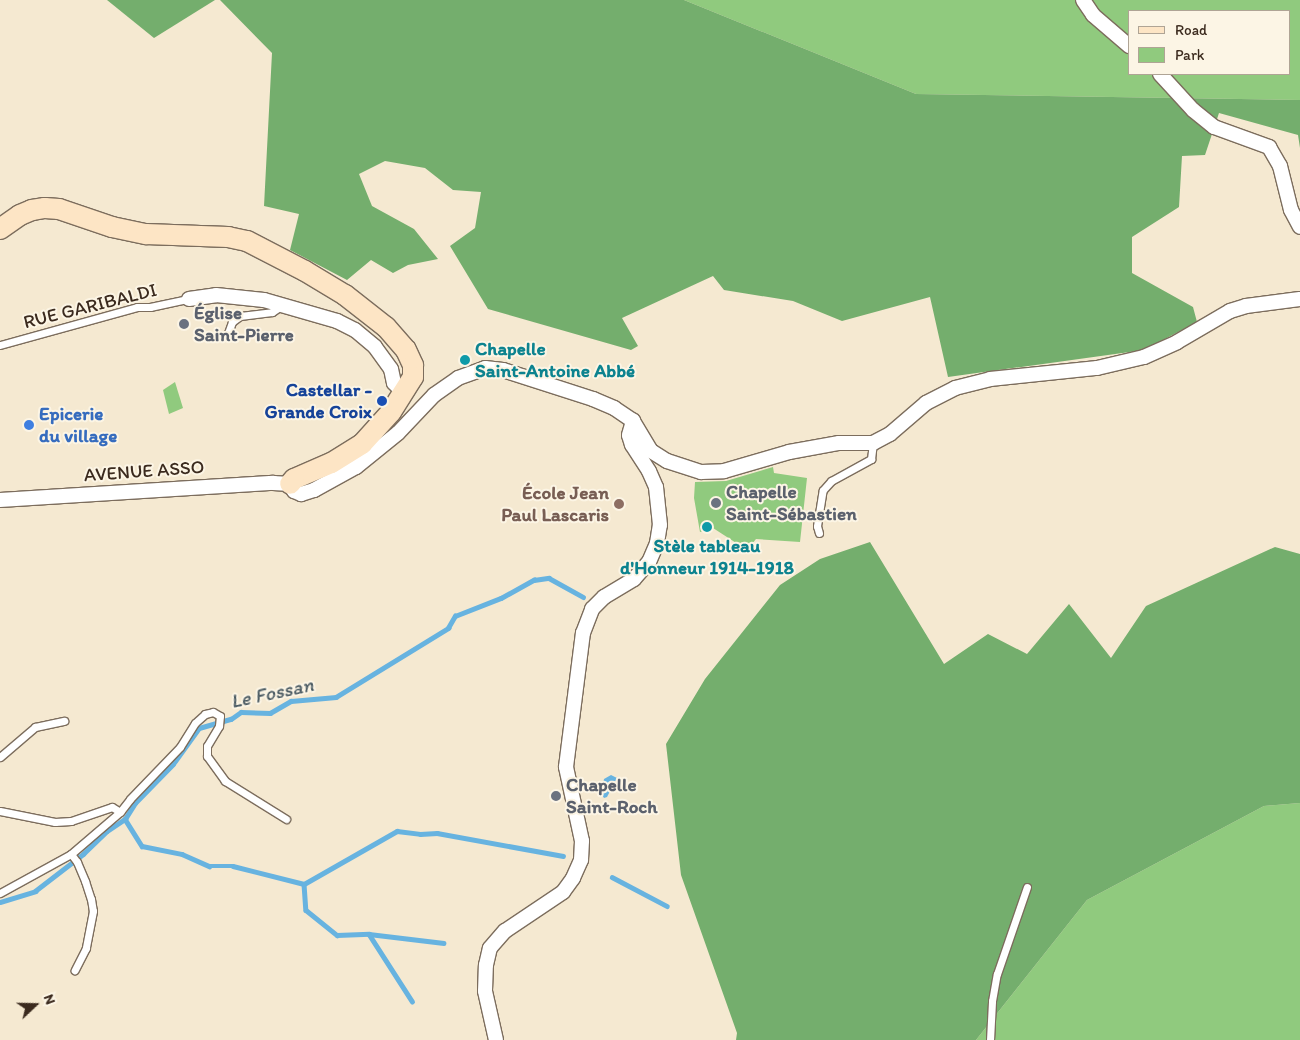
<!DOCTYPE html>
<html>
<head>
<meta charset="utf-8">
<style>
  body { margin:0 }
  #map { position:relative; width:1300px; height:1040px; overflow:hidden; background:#f5e9d1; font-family:Itim,sans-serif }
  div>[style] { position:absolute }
  .green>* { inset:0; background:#90ca7e }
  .forest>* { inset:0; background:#74ae6d }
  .water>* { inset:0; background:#67b3e0 }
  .stream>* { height:4.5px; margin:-2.25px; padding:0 2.25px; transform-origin:2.25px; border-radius:2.25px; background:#67b3e0 }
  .roads { filter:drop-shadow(1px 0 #7c6d5d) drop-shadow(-1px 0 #7c6d5d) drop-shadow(0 1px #7c6d5d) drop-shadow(0 -1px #7c6d5d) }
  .lane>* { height:7px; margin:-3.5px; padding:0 3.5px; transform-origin:3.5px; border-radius:3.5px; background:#fff }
  .street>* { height:14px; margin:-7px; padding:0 7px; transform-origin:7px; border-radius:7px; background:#fff }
  .secondary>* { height:20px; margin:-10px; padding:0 10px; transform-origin:10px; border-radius:10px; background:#fde5c5 }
  .dots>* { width:14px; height:14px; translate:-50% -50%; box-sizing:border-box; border:2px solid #fcf5e5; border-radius:50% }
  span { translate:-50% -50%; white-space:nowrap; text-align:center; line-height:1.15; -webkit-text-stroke:4px #fcf5e5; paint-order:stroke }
  .street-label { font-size:19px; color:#3b2a1e }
  .worship-label { font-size:19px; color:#5b616d; font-weight:700 }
  .left { translate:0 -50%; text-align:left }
  .culture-label { font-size:19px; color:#0d838f; font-weight:700 }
  .transit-label { font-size:19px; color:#164399; font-weight:700 }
  .right { translate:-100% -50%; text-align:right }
  .shop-label { font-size:19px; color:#366cbe; font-weight:700 }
  .education-label { font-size:19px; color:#785e54; font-weight:700 }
  .water-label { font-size:20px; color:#4a5a62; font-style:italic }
  .legend { position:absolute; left:1128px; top:10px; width:162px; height:65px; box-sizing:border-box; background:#fcf5e5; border:1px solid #afa495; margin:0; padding:6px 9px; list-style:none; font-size:15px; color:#3b2a1e }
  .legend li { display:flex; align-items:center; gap:10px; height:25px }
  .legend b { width:25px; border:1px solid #afa495 }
  .north { position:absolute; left:10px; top:980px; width:50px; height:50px; -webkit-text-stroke:4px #fcf5e5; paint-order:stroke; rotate:69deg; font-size:14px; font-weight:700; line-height:20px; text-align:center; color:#3b2a1e }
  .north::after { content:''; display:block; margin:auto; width:18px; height:22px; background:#3b2a1e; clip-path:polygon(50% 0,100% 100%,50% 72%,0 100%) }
</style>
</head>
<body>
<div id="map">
  <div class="green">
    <div style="clip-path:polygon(evenodd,684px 0,1300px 0,1300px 100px,916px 94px,684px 0,1129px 11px,1289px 11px,1289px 74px,1129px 74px,1129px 11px)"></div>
    <div style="clip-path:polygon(175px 382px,183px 408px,169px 414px,163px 390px)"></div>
    <div style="clip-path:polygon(773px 467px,774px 473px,807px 478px,800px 542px,756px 539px,747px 550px,713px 528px,700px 532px,694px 498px,695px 482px,726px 481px)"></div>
    <div style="clip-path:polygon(1300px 803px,1300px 1040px,976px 1040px,1087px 900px,1264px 806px)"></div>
  </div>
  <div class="forest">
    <div style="clip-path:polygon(107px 0,215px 0,154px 38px)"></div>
    <div style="clip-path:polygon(220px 0,684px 0,916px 94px,1300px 100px,1300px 148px,1298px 135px,1219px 113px,1205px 155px,1182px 156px,1179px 207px,1132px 237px,1132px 273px,1193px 307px,1197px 322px,1144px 350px,948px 377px,930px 297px,842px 321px,793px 301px,724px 290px,713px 276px,622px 318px,638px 346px,631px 350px,488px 309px,450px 246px,475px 228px,481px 192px,453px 190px,425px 168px,385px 161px,359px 174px,372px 206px,414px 229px,438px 259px,408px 265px,393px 273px,371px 260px,347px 280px,290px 250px,299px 214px,264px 206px,272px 53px)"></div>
    <div style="clip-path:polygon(870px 542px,944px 664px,988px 634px,1027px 654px,1069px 604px,1111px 658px,1146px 606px,1275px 547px,1300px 554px,1300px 803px,1264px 806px,1087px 900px,976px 1040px,736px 1040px,737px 1033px,681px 875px,666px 744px,705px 679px,780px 585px,820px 559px)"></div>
  </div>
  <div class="water">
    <div style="clip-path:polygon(611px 775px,617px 778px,607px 797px,604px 798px,601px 793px,604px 779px)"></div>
  </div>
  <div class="stream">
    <div style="left:125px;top:819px;width:32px;rotate:58deg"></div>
    <div style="left:142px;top:846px;width:41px;rotate:11.3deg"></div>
    <div style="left:182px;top:854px;width:30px;rotate:24deg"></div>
    <div style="left:209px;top:866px;width:24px"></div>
    <div style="left:233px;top:866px;width:73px;rotate:14.2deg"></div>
    <div style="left:304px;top:884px;width:107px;rotate:-29.7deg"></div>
    <div style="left:397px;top:831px;width:23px;rotate:7deg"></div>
    <div style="left:420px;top:834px;width:17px;rotate:-3deg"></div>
    <div style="left:437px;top:833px;width:128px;rotate:10.3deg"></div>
    <div style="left:612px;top:877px;width:62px;rotate:27.8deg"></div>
    <div style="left:304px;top:884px;width:26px;rotate:86deg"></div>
    <div style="left:306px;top:910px;width:40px;rotate:39deg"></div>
    <div style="left:337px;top:935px;width:32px;rotate:-2deg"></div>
    <div style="left:369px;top:934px;width:75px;rotate:6.9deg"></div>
    <div style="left:0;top:902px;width:37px;rotate:-17deg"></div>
    <div style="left:35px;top:891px;width:61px;rotate:-37.6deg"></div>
    <div style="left:83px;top:854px;width:33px;rotate:-44deg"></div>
    <div style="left:107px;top:831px;width:22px;rotate:-34deg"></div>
    <div style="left:125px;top:819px;width:19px;rotate:-58deg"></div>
    <div style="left:135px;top:803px;width:54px;rotate:-45.7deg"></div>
    <div style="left:173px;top:764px;width:44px;rotate:-54.2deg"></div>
    <div style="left:199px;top:728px;width:33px;rotate:-16deg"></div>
    <div style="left:231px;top:719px;width:12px;rotate:-35deg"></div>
    <div style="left:241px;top:712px;width:29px;rotate:2deg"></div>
    <div style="left:270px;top:713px;width:24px;rotate:-30deg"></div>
    <div style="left:291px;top:701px;width:45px;rotate:-5.1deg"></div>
    <div style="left:336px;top:697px;width:132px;rotate:-31.6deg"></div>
    <div style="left:448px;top:628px;width:14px;rotate:-60deg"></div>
    <div style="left:455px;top:616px;width:49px;rotate:-21.4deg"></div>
    <div style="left:501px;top:598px;width:38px;rotate:-29deg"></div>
    <div style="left:534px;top:580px;width:15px;rotate:-8deg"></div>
    <div style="left:549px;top:578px;width:39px;rotate:29deg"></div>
    <div style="left:369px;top:934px;width:80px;rotate:57.3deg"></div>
  </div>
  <div class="roads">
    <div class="lane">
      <div style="left:228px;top:333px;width:12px;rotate:-70deg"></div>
      <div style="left:232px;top:322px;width:10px;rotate:-37deg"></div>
      <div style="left:240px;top:316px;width:32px;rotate:-7deg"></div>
      <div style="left:272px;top:312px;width:11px;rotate:-34deg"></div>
      <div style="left:0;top:345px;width:142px;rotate:-15.5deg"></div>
      <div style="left:137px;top:307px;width:13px"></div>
      <div style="left:150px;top:307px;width:40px;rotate:-12deg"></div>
      <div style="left:819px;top:533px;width:7px;rotate:-106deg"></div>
      <div style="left:817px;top:526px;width:36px;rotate:-81deg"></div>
      <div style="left:823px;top:490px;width:12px;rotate:-48deg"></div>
      <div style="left:831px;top:481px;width:46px;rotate:-28.8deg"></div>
      <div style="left:871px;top:459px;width:16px;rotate:-83deg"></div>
      <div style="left:0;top:757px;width:46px;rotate:-40.6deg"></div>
      <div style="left:35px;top:727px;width:30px;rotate:-12deg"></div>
      <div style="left:0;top:811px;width:56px;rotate:11.3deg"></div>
      <div style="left:55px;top:822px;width:16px;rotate:-4deg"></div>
      <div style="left:71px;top:821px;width:43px;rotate:-18.9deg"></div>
      <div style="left:112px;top:807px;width:9px;rotate:32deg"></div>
      <div style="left:71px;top:854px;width:10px;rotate:53deg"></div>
      <div style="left:77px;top:862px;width:21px;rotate:67deg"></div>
      <div style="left:85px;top:881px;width:19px;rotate:72deg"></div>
      <div style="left:91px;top:899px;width:12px;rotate:81deg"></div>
      <div style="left:93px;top:911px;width:38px;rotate:101deg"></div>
      <div style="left:86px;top:948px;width:25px;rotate:117deg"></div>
      <div style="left:0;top:893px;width:81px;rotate:-28.8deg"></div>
      <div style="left:71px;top:854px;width:65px;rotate:-40.6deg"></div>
      <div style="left:120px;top:812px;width:16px;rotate:-52deg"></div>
      <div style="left:130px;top:799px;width:72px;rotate:-46.1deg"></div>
      <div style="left:180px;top:747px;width:28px;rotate:-58deg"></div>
      <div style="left:195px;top:723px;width:13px;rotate:-42deg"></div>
      <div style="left:205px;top:714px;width:8px;rotate:-14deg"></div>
      <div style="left:213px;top:712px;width:8px;rotate:30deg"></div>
      <div style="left:220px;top:716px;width:10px;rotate:96deg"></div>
      <div style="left:219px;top:726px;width:23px;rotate:121deg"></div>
      <div style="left:207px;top:746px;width:10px;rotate:90deg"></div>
      <div style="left:207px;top:756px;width:31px;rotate:54deg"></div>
      <div style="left:225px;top:781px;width:72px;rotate:31.9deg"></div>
      <div style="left:990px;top:1040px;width:39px;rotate:-87deg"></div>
      <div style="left:992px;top:1001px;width:27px;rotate:-80deg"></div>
      <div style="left:997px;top:974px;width:92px;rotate:-71deg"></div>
    </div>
    <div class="street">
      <div style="left:1083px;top:0;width:18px;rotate:56deg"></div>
      <div style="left:1093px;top:15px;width:48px;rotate:40.7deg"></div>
      <div style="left:1160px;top:74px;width:49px;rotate:47.5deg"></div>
      <div style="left:1193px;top:110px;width:27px;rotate:39deg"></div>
      <div style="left:1214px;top:127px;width:59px;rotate:20deg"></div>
      <div style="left:1269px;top:147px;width:22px;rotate:60deg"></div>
      <div style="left:1280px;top:166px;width:45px;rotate:76deg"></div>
      <div style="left:1291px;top:210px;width:19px;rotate:62deg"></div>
      <div style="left:189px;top:299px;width:27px;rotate:-8deg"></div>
      <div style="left:216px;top:295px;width:48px;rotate:5.9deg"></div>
      <div style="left:264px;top:300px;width:76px;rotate:16deg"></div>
      <div style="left:337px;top:321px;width:20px;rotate:27deg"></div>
      <div style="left:355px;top:330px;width:26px;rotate:40deg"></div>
      <div style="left:375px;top:347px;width:27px;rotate:54deg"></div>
      <div style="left:391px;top:369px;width:14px;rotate:78deg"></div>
      <div style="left:394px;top:383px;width:13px;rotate:45deg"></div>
      <div style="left:0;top:500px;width:274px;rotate:-3.6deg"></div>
      <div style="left:273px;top:483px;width:17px;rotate:3deg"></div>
      <div style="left:290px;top:484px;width:8px;rotate:60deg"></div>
      <div style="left:294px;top:491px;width:8px;rotate:23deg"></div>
      <div style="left:301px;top:494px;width:14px;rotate:-17deg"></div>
      <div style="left:314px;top:490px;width:48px;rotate:-28.7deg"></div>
      <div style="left:356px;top:467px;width:54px;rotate:-39deg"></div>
      <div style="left:398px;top:433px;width:52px;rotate:-46.5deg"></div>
      <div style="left:434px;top:395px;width:29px;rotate:-35deg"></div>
      <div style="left:458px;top:378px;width:29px;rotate:-20deg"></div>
      <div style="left:485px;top:368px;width:18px;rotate:6deg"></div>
      <div style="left:503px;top:370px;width:95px;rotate:17.9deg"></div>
      <div style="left:593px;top:399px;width:23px;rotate:23deg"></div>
      <div style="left:614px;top:408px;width:23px;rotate:34deg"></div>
      <div style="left:633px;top:421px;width:35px;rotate:59deg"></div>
      <div style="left:651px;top:451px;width:19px;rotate:32deg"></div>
      <div style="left:667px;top:461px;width:36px;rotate:18deg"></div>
      <div style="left:701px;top:472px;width:23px;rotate:-2deg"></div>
      <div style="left:724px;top:471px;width:68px;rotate:-16.3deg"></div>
      <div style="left:789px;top:452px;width:51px;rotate:-10.2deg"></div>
      <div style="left:839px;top:443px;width:34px"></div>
      <div style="left:873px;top:443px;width:19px;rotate:-28deg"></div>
      <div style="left:890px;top:434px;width:48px;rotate:-40.7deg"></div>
      <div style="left:926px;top:403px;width:33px;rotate:-27deg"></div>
      <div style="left:955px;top:388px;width:36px;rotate:-14deg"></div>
      <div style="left:990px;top:379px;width:108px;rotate:-5.9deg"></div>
      <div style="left:1097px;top:368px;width:48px;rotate:-13.2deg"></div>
      <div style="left:1144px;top:357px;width:36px;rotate:-24deg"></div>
      <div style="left:1177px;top:342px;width:61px;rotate:-30.3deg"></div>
      <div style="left:1230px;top:311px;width:17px;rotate:-17deg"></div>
      <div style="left:1246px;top:306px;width:54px;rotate:-7.4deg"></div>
      <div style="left:496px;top:1040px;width:50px;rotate:-102.7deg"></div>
      <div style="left:485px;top:991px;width:26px;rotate:-88deg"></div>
      <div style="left:486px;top:965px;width:17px;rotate:-77deg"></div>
      <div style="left:490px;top:948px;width:23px;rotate:-49deg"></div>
      <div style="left:505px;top:931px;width:70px;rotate:-33.9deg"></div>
      <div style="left:563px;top:892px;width:17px;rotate:-54deg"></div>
      <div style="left:573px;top:878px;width:20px;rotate:-66deg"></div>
      <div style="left:581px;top:860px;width:19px;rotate:-87deg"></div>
      <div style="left:582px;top:841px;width:76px;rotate:-102.2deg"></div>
      <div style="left:566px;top:767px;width:135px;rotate:-82.8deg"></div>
      <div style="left:583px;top:633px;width:26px;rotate:-69deg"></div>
      <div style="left:592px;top:609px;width:17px;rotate:-45deg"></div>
      <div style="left:604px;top:597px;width:35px;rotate:-31deg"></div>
      <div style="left:634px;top:579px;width:23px;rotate:-49deg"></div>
      <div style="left:649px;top:562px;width:21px;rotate:-67deg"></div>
      <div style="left:657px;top:543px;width:18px;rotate:-81deg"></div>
      <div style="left:660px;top:525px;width:38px;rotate:-96deg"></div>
      <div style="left:656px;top:487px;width:17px;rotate:-114deg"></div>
      <div style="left:649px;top:471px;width:31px;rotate:-123deg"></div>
      <div style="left:632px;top:445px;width:10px;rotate:-107deg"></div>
      <div style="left:629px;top:435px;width:15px;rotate:-74deg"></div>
    </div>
    <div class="secondary">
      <div style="left:0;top:229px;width:24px;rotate:-35deg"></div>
      <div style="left:20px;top:215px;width:13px;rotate:-23deg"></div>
      <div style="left:32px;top:210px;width:13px;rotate:-9deg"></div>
      <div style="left:45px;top:208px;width:14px;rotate:4deg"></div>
      <div style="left:59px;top:209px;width:56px;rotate:18.8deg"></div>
      <div style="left:112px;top:227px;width:35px;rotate:12deg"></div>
      <div style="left:146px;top:234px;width:82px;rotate:2.1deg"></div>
      <div style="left:228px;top:237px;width:19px;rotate:12deg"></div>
      <div style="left:247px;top:241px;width:65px;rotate:27.3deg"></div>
      <div style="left:305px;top:271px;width:47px;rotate:31deg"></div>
      <div style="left:345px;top:295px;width:52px;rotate:38deg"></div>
      <div style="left:386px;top:327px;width:30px;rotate:49deg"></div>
      <div style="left:406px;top:350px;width:17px;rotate:65deg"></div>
      <div style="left:413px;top:365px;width:12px;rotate:90deg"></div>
      <div style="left:413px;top:377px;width:41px;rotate:122.2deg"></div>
      <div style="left:391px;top:412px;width:43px;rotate:132.2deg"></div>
      <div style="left:362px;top:444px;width:36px;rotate:148deg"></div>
      <div style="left:331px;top:463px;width:40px;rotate:156.6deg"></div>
      <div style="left:294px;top:479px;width:6px;rotate:129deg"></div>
    </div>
  </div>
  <div class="dots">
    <div style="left:184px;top:324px;background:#6b7280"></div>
    <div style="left:465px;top:360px;background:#0f9aa8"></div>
    <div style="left:382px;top:401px;background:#1a4fb4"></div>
    <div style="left:29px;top:425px;background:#3f7fe0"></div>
    <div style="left:716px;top:503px;background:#6b7280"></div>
    <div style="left:619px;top:504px;background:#8d6e63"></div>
    <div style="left:707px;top:527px;background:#0f9aa8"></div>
    <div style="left:556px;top:796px;background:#6b7280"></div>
  </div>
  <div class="street-label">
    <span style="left:90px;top:306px;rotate:-14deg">RUE GARIBALDI</span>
    <span style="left:144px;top:471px;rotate:-4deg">AVENUE ASSO</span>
  </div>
  <div class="worship-label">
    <span class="left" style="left:194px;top:324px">Église<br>Saint-Pierre</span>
    <span class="left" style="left:726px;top:503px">Chapelle<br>Saint-Sébastien</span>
    <span class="left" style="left:566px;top:796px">Chapelle<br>Saint-Roch</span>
  </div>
  <div class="culture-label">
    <span class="left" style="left:475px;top:360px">Chapelle<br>Saint-Antoine Abbé</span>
    <span style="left:707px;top:557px">Stèle tableau<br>d'Honneur 1914-1918</span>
  </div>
  <div class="transit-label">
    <span class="right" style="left:372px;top:401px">Castellar -<br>Grande Croix</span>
  </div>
  <div class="shop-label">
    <span class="left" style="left:39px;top:425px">Epicerie<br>du village</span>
  </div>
  <div class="education-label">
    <span class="right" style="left:609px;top:504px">École Jean<br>Paul Lascaris</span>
  </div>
  <div class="water-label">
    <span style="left:272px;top:693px;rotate:-12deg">Le Fossan</span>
  </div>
  <ul class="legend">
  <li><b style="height:6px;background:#fde5c5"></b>Road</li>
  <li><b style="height:14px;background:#90ca7e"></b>Park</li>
  </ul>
  <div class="north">N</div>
</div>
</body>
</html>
